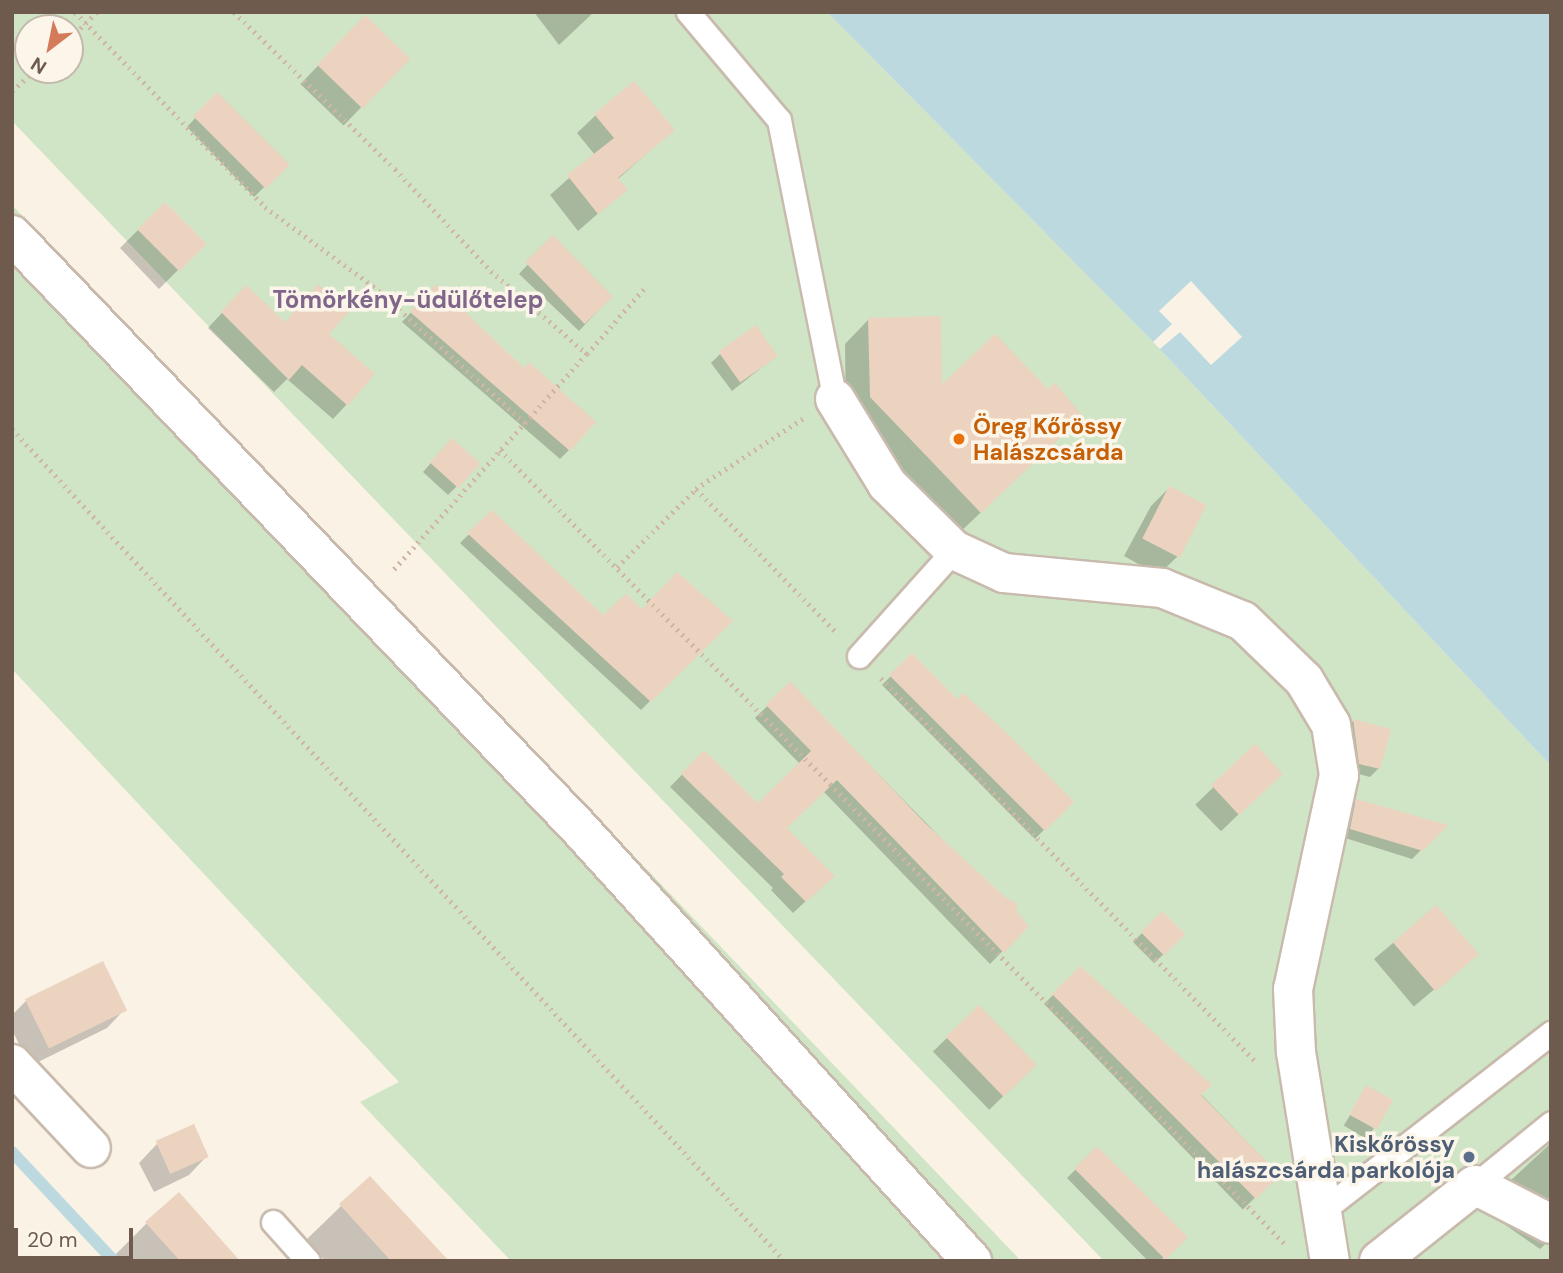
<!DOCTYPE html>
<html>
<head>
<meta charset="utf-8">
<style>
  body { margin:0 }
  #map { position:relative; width:1563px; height:1273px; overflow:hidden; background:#f9f2e5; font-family:"DM Sans",sans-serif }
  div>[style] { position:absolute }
  .green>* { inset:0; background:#d0e5c5 }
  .water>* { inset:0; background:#bcd9e0 }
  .pier>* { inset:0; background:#f9f2e5 }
  .shadow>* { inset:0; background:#0003; transform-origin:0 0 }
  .stream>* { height:12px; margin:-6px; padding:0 6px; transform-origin:6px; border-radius:6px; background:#bcd9e0 }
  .building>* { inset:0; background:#ebd3c0; transform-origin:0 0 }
  .path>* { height:4.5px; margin-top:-2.25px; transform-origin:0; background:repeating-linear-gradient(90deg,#cfb7a3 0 2px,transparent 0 7px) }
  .roads { filter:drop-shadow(2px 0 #c8baac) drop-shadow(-2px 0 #c8baac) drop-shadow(0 2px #c8baac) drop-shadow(0 -2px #c8baac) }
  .service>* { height:23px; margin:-11.5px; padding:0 11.5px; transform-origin:11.5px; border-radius:11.5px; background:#fff }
  .minor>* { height:38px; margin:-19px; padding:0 19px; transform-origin:19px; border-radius:19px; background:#fff }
  .dots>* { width:19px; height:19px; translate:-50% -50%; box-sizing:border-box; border:4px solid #fcf6ea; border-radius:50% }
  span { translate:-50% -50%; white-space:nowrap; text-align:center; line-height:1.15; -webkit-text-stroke:7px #fcf6ea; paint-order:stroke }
  .food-label { font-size:23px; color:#c56008; font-weight:700 }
  .left { translate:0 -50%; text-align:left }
  .service-label { font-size:23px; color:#4e5e75; font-weight:700 }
  .right { translate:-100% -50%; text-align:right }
  .neighbourhood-label { font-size:24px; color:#80668b; font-weight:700 }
  .frame { position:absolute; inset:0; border:14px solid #6e5b4d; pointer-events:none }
  .north { position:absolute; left:14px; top:14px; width:70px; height:70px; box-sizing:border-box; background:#fcf6ea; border:2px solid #c3b8ab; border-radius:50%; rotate:212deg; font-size:19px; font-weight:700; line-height:28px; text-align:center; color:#6e5b4d }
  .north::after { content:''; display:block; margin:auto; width:24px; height:32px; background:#d47b59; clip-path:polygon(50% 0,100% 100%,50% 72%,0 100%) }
  .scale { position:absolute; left:14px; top:1228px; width:119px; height:32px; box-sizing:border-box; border:4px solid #6e5b4d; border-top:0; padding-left:9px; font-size:21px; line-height:24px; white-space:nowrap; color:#6e5b4d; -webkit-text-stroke:5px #fcf6ea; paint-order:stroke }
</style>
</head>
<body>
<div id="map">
  <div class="green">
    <div style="clip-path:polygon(evenodd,12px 12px,827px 12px,1153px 342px,1551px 766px,1551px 1261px,1104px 1261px,12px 121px,12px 12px,28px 28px,70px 28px,70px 70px,28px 70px,28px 28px)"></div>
    <div style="clip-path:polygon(12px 205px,1021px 1261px,511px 1261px,360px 1102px,399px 1082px,12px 669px)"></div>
  </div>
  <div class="water">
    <div style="clip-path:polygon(827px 12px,1551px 12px,1551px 766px,1153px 342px)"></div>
  </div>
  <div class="pier">
    <div style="clip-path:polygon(1191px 281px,1242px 337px,1211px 365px,1180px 332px,1160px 349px,1153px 342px,1172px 324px,1159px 311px)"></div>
  </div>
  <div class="shadow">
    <div style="clip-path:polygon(534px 12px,594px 12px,559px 45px)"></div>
    <div style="left:365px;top:17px;width:60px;height:93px;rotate:44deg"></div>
    <div style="clip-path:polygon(209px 103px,288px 164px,254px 197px,187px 127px)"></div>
    <div style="clip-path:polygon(596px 115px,673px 130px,617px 180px,625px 190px,578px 231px,550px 195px,595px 155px,577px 133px)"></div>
    <div style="clip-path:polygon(138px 230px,204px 244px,159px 289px,120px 248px)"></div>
    <div style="clip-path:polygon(545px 246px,611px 297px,579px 331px,519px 274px)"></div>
    <div style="clip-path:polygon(427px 295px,524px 370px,569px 450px,560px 459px,402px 322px)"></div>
    <div style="clip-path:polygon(232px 302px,284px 324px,326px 335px,347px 404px,333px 419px,287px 379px,274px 392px,208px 328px)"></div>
    <div style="clip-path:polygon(869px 319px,940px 388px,1056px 441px,956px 536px,846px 422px,845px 344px)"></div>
    <div style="clip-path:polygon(720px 354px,776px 356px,732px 391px,711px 363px)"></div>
    <div style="clip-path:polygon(443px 449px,457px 486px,448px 495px,423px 472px)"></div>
    <div style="clip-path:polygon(1169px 488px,1177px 557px,1158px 575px,1124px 556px,1151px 506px)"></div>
    <div style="clip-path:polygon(492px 512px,603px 618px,642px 611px,730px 621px,641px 710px,460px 543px)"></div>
    <div style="clip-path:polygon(912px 655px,957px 702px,1071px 802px,1035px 839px,882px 685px)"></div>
    <div style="clip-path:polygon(790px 684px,1027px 926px,990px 964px,823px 791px,785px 828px,820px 888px,793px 913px,771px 890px,773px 888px,670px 787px,704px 752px,758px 806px,800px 764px,755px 718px)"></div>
    <div style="clip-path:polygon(1353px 721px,1389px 731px,1379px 768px,1370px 777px,1351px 772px,1345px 729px)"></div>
    <div style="left:1255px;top:747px;width:37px;height:83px;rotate:46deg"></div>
    <div style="clip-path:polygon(1357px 801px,1445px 826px,1412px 859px,1342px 837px,1348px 809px)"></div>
    <div style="left:1436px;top:907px;width:62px;height:81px;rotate:50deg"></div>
    <div style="left:1162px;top:913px;width:30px;height:41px;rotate:45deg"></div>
    <div style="clip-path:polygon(103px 963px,125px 1009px,107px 1028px,30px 1066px,12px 1030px,12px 1015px,26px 1001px)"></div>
    <div style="left:1080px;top:969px;width:286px;height:50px;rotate:46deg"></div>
    <div style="left:979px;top:1007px;width:81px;height:64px;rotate:46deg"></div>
    <div style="left:1367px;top:1087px;width:27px;height:45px;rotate:31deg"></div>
    <div style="clip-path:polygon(1551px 1143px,1551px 1239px,1540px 1249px,1481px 1208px)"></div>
    <div style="clip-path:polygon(157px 1144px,207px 1156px,189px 1175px,154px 1192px,139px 1163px)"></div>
    <div style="clip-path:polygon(1097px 1148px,1178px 1246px,1159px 1261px,1148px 1261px,1067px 1178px)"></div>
    <div style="clip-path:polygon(370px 1178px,446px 1261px,325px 1261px,306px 1240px)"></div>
    <div style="clip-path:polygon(147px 1223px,238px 1261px,114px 1261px,112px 1258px)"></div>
  </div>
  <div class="stream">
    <div style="left:12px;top:1152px;width:149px;rotate:46.9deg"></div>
  </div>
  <div class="building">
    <div style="left:365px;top:15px;width:63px;height:69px;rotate:44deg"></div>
    <div style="clip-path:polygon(634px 81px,675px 130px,618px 178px,628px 190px,598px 214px,567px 175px,614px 138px,594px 114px)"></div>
    <div style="left:217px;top:92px;width:103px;height:34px;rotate:45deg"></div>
    <div style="left:165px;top:202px;width:59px;height:39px;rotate:45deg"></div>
    <div style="left:553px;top:235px;width:86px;height:39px;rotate:46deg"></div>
    <div style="clip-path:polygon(318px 284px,349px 312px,329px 334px,375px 374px,348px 406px,302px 365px,289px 380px,221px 312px,246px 285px,285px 322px)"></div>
    <div style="clip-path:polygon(436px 284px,524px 368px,529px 362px,596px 422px,570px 451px,410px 312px)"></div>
    <div style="clip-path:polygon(941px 316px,942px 384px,995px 334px,1048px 389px,1055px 383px,1083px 416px,981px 513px,870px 397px,868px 318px)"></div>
    <div style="left:756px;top:325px;width:38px;height:46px;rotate:55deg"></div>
    <div style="left:452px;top:438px;width:38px;height:33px;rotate:42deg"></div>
    <div style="left:1169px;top:486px;width:42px;height:59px;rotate:27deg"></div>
    <div style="clip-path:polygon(492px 510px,603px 615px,626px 594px,642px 609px,677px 572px,733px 621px,651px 702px,467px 533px)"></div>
    <div style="clip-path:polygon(912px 653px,957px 699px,963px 693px,1007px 733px,1074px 802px,1045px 831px,889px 675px)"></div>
    <div style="clip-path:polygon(790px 681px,925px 823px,1006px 898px,1017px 903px,1017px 912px,1029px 926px,1004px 953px,837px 780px,787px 828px,835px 876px,806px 902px,781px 877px,784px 874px,681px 774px,704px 750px,758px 803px,811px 751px,766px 705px)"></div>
    <div style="clip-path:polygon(1353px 719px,1391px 729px,1380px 769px,1359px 764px)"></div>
    <div style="left:1255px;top:744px;width:41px;height:60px;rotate:47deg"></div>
    <div style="clip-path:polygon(1356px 799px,1448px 825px,1423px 851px,1350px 829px)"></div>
    <div style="left:1436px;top:905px;width:65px;height:57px;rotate:49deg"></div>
    <div style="left:1162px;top:911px;width:33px;height:30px;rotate:45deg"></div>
    <div style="left:103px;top:961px;width:55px;height:87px;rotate:64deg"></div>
    <div style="clip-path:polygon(1080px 966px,1212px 1085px,1201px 1095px,1280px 1175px,1256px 1199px,1052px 994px)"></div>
    <div style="left:979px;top:1005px;width:83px;height:46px;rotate:46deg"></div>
    <div style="left:1366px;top:1085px;width:31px;height:34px;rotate:29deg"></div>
    <div style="left:194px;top:1124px;width:36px;height:42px;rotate:66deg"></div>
    <div style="left:1097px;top:1146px;width:129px;height:32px;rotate:45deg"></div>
    <div style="clip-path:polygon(370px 1176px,449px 1261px,391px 1261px,339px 1204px)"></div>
    <div style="clip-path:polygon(179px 1192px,240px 1261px,180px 1261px,145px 1222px)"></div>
  </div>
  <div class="path">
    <div style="left:75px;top:12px;width:272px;rotate:45.7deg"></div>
    <div style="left:265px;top:207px;width:134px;rotate:36.2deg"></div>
    <div style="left:373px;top:286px;width:206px;rotate:42deg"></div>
    <div style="left:234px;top:12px;width:225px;rotate:44.3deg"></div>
    <div style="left:395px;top:169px;width:140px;rotate:46.7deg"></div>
    <div style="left:491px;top:271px;width:127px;rotate:40.8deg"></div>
    <div style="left:587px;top:354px;width:294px;rotate:131.8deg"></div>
    <div style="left:70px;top:38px;width:37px;rotate:-44deg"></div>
    <div style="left:12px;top:91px;width:31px;rotate:-42deg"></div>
    <div style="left:587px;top:354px;width:91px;rotate:-49deg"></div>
    <div style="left:803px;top:419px;width:128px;rotate:146.8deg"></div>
    <div style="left:696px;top:489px;width:203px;rotate:45.6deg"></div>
    <div style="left:12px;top:429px;width:1136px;rotate:47.11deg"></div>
    <div style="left:500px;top:450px;width:1118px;rotate:45.33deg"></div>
    <div style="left:617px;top:567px;width:111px;rotate:-44.6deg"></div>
    <div style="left:881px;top:678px;width:537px;rotate:45.68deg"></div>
  </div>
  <div class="roads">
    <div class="service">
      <div style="left:688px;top:12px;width:141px;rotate:49.9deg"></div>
      <div style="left:779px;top:120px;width:285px;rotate:78.7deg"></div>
      <div style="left:859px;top:656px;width:142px;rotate:-48.1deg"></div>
      <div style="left:1475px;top:1185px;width:98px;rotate:-39.2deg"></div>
      <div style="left:1322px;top:1211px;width:290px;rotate:-37.9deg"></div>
      <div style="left:273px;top:1222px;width:52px;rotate:48.1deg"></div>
    </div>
    <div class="minor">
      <div style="left:12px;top:235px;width:820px;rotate:46.28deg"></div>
      <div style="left:579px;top:828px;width:585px;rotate:47.77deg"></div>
      <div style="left:835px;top:399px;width:100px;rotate:58.5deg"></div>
      <div style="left:887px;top:484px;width:94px;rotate:44.6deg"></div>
      <div style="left:954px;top:550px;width:55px;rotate:24.7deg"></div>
      <div style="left:1004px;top:573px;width:159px;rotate:5.4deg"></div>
      <div style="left:1162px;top:588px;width:87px;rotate:22.2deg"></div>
      <div style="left:1243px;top:621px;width:85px;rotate:44deg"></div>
      <div style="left:1304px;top:680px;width:52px;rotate:59deg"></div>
      <div style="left:1331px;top:725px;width:51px;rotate:80.9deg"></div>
      <div style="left:1339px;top:775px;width:219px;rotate:102.1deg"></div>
      <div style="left:1293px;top:989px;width:63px;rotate:87.3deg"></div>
      <div style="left:1296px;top:1052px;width:212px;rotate:80.8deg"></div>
      <div style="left:12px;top:1064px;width:115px;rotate:46.8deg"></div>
      <div style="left:1379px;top:1261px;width:122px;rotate:-38.4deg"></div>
      <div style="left:1475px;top:1185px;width:85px;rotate:27.2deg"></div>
    </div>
  </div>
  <div class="dots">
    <div style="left:959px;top:439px;background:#e8710a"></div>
    <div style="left:1469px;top:1157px;background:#5c6f8a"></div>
  </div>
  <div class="food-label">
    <span class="left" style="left:973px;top:439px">Öreg Kőrössy<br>Halászcsárda</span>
  </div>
  <div class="service-label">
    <span class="right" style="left:1455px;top:1157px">Kiskőrössy<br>halászcsárda parkolója</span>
  </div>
  <div class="neighbourhood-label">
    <span style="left:408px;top:300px">Tömörkény-üdülőtelep</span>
  </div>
  <div class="frame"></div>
  <div class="north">N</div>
  <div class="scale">20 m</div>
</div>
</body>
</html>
